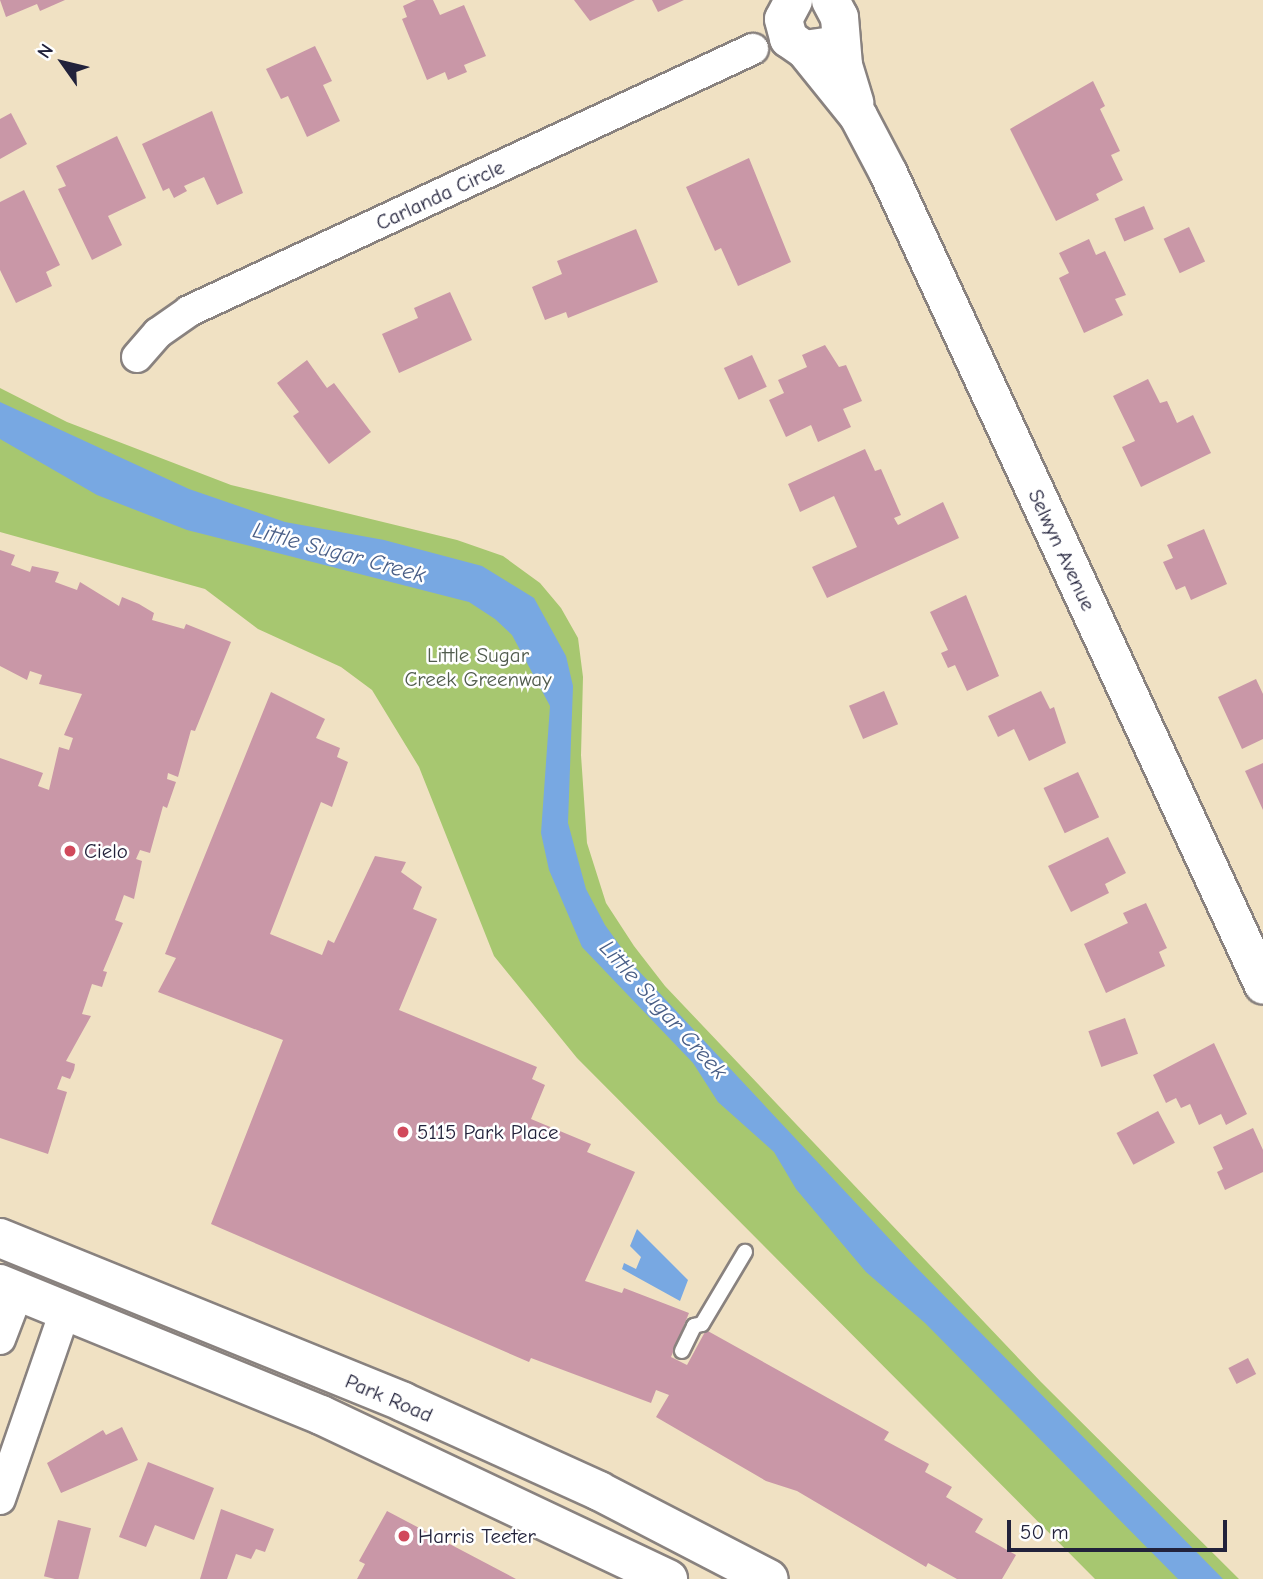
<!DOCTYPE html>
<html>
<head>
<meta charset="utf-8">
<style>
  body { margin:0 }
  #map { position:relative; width:1263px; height:1579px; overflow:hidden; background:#f0e1c3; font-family:"Comic Neue",sans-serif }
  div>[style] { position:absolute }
  .green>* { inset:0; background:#a7c770 }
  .water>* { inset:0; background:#78a8e2 }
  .building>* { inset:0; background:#c997a7; transform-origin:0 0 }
  .roads { filter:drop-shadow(2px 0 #89827f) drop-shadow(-2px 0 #89827f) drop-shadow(0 2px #89827f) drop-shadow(0 -2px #89827f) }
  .service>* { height:14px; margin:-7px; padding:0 7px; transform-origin:7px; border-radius:7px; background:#fff }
  .minor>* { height:30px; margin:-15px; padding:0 15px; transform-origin:15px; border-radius:15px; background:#fff }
  .tertiary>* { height:37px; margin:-18.5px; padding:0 18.5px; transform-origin:18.5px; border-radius:18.5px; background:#fff }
  .secondary>* { height:38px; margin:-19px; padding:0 19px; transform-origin:19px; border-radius:19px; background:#fff }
  .dots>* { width:19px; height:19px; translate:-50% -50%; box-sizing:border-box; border:4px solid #fff; border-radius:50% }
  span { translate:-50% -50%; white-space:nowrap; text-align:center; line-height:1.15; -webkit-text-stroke:5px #fff; paint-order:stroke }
  .street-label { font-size:21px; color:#22223b }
  .park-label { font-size:21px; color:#515c4e }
  .poi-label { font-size:21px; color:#22223b }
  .left { translate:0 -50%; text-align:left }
  .water-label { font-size:23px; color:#495e86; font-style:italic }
  .north { position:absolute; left:28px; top:28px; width:70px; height:70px; -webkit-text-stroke:5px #fff; paint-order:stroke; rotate:304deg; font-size:19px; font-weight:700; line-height:28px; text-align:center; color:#22223b }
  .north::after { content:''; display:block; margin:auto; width:24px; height:32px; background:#22223b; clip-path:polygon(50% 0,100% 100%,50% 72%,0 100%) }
  .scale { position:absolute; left:1007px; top:1520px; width:220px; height:32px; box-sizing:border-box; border:4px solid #22223b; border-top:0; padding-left:9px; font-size:21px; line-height:24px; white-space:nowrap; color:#22223b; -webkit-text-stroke:5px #fff; paint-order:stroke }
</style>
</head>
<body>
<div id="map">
  <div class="green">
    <div style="clip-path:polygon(0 388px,67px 422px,231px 485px,457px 540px,503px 556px,540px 583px,561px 608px,578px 638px,583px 677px,581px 755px,587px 843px,606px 903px,634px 946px,665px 986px,1041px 1382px,1239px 1579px,1095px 1579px,577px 1058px,494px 956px,419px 767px,372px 690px,341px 667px,258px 629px,205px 589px,0 532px)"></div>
  </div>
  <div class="water">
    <div style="clip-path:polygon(0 402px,189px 489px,285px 522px,384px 540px,482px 566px,534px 598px,566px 656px,573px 686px,568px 823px,586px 889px,605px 925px,636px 968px,912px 1263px,1223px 1579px,1178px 1579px,925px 1323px,866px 1272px,796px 1189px,774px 1152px,718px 1102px,693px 1063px,582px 947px,549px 870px,541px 833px,550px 706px,512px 635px,495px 619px,469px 602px,187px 530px,97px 495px,0 439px)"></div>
    <div style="clip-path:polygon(637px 1229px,688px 1280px,680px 1301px,622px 1269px,624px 1263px,636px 1269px,641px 1257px,630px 1246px)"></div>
  </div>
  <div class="building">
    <div style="clip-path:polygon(0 0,65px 0,40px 11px,37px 4px,6px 17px)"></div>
    <div style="clip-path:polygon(416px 0,433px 0,440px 15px,464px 5px,486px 56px,464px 65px,467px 72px,448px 80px,445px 72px,427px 80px,402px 19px,407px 17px,403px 6px)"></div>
    <div style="clip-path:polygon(574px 0,635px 0,590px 21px)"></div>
    <div style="clip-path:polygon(652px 0,684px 0,658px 12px)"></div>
    <div style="clip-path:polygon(315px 46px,332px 81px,323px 85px,340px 121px,307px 137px,288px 96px,281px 99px,266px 69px)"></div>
    <div style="clip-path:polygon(1093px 81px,1105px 106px,1100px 109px,1120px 151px,1111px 155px,1123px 180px,1096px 194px,1099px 200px,1056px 221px,1010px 129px)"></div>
    <div style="clip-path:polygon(212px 111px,243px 193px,217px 205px,204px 177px,184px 186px,187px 191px,174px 198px,169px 188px,163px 191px,142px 144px)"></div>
    <div style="clip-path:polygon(11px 113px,27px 144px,0 159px,0 119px)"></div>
    <div style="clip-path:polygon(117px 136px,146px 198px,108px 216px,122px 245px,92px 260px,58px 189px,66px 186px,56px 166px)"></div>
    <div style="clip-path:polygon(749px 158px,791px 262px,738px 286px,721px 248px,715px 251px,686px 187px)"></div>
    <div style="clip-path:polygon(24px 190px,60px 265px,46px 272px,52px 286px,16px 303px,0 270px,0 202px)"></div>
    <div style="left:1144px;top:206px;width:25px;height:32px;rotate:67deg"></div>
    <div style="left:1189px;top:227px;width:38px;height:28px;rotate:65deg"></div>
    <div style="clip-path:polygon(636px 229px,658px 282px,568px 318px,566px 312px,545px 320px,532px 287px,562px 274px,557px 261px)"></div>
    <div style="clip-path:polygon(1089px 239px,1096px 255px,1105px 251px,1126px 295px,1115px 299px,1123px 315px,1084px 333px,1059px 278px,1069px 273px,1059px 253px)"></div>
    <div style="clip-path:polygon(450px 292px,472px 340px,399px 373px,382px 334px,418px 318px,414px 308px)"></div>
    <div style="clip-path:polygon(825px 345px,839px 367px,846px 365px,862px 401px,843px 409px,851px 427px,818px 442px,811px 425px,786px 437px,769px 400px,784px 393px,778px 380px,807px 367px,802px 355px)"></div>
    <div style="left:752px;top:355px;width:35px;height:31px;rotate:65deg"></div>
    <div style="clip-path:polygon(307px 360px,327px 388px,334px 383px,371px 432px,329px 464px,293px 416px,299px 412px,277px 383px)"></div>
    <div style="clip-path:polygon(1148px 379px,1160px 403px,1167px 401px,1177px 423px,1193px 415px,1211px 453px,1141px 487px,1122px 447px,1135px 441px,1113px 396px)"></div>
    <div style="clip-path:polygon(865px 449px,875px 471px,881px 469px,901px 515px,894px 518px,898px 525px,943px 502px,959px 538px,827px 598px,812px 567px,857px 547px,834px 496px,800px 512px,788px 484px)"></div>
    <div style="clip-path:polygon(1204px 529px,1227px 584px,1191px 600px,1185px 586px,1176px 590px,1163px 562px,1173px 558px,1167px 545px)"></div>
    <div style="clip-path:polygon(0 550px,15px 555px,11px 565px,30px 572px,32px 566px,59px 572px,55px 582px,77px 590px,80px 582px,119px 606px,122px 597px,139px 604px,154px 613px,152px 620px,184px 629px,186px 624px,231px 642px,195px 731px,191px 730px,178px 777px,168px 773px,167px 779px,176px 782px,167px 808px,163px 806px,150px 853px,140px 850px,136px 859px,142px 861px,134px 899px,124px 895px,115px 920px,123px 923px,103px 971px,107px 972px,102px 987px,92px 984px,82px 1014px,91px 1016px,66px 1061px,75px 1064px,74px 1070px,70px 1079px,62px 1076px,57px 1089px,67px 1092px,48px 1154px,0 1138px,0 758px,43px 773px,38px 786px,49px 790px,59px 747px,69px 750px,73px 738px,64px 735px,82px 694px,39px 684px,42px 675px,30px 671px,27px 680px,0 666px)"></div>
    <div style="clip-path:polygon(966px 595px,999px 676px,967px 691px,955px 665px,948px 668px,941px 653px,948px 650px,930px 612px)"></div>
    <div style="clip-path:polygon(1256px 679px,1263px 694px,1263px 739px,1242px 749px,1218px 697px)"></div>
    <div style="left:884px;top:691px;width:36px;height:38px;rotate:67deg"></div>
    <div style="clip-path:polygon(1041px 691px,1050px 709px,1054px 707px,1066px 743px,1029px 761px,1014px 729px,998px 737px,988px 716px)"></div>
    <div style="clip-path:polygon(271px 692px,325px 719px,316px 738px,340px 748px,337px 757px,348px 762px,332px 807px,321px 802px,270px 934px,322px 955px,328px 940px,334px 943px,375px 856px,406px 862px,401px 872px,422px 887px,413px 909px,437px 919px,399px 1010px,537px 1067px,532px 1079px,545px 1085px,531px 1119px,591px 1144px,587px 1152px,635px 1172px,585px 1281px,622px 1293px,624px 1288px,689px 1313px,671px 1357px,687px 1365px,706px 1330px,889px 1432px,884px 1440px,929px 1464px,925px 1472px,952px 1487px,946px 1497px,983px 1519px,975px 1532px,1016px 1555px,1002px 1579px,957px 1579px,928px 1563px,926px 1567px,797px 1491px,766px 1481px,656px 1417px,669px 1395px,656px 1390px,651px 1403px,531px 1358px,529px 1362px,211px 1224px,283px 1040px,158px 992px,176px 958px,165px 954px)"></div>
    <div style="clip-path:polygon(1263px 763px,1263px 810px,1245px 771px)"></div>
    <div style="left:1078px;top:772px;width:50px;height:38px;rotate:65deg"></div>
    <div style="clip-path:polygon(1108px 837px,1126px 873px,1105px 884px,1109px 893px,1071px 912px,1048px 866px)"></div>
    <div style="clip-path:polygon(1146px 903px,1167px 948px,1159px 952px,1165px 966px,1106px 993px,1084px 944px,1128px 923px,1123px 913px)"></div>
    <div style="left:1125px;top:1018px;width:38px;height:39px;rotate:70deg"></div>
    <div style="clip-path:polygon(1214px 1043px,1247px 1114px,1226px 1125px,1221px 1114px,1199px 1125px,1190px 1104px,1181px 1108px,1176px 1098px,1166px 1103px,1153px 1075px)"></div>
    <div style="left:1158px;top:1111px;width:36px;height:47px;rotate:62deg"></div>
    <div style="clip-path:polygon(1253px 1128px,1263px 1150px,1263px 1172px,1225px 1190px,1217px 1172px,1223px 1169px,1213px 1147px)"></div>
    <div style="left:1248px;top:1358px;width:18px;height:22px;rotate:63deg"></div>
    <div style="clip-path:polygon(122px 1427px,138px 1460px,61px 1493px,47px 1463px,103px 1430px,106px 1435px)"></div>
    <div style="clip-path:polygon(148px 1462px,214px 1488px,194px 1540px,155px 1525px,146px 1547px,119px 1537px)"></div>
    <div style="clip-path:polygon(221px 1509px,274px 1529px,265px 1552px,256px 1549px,251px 1559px,236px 1554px,227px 1579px,200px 1579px)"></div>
    <div style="clip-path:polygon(387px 1511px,516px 1579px,357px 1579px,365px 1564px,359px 1561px)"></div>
    <div style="left:58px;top:1520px;width:34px;height:58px;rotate:14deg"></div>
  </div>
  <div class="roads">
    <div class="service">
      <div style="left:682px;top:1351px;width:28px;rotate:-64deg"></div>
      <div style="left:694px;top:1326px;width:8px;rotate:-14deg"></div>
      <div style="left:702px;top:1324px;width:84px;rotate:-59.2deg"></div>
    </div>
    <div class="minor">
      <div style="left:137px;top:357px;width:32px;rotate:-49deg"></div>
      <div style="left:158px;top:333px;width:38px;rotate:-35deg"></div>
      <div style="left:189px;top:311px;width:622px;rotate:-24.92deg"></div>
      <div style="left:0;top:1339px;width:50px;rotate:-69deg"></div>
      <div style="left:0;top:1499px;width:199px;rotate:-70.9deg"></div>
    </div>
    <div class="tertiary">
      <div style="left:793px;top:0;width:21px;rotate:118deg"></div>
      <div style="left:783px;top:19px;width:20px;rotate:75deg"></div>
      <div style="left:788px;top:38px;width:19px;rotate:35deg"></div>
      <div style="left:804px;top:49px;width:21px;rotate:-8deg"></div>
      <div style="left:830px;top:0;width:19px;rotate:62deg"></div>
      <div style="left:839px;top:17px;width:48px;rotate:85.2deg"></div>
      <div style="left:843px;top:65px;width:39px;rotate:73deg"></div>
      <div style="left:804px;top:49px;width:86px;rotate:51.1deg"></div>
      <div style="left:858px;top:116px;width:64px;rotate:62.2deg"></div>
      <div style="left:888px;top:173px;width:894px;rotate:65.21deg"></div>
    </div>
    <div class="secondary">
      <div style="left:0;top:1238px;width:435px;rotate:22.1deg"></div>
      <div style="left:403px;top:1402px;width:215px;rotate:24.4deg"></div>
      <div style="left:599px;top:1491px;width:191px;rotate:27.4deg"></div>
      <div style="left:0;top:1284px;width:347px;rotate:22.2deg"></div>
      <div style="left:321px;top:1415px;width:384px;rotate:25.3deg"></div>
    </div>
  </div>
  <div class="dots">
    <div style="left:70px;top:851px;background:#d1495b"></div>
    <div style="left:403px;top:1132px;background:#d1495b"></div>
    <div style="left:404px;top:1536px;background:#d1495b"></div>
  </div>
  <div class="street-label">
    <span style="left:440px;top:195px;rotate:-25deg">Carlanda Circle</span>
    <span style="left:1062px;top:550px;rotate:65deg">Selwyn Avenue</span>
    <span style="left:389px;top:1398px;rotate:23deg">Park Road</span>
  </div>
  <div class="park-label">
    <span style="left:478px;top:667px">Little Sugar<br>Creek Greenway</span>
  </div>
  <div class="poi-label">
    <span class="left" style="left:84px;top:851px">Cielo</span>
    <span class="left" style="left:417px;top:1132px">5115 Park Place</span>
    <span class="left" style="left:418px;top:1536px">Harris Teeter</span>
  </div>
  <div class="water-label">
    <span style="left:339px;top:553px;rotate:15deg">Little Sugar Creek</span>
    <span style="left:663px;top:1010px;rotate:48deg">Little Sugar Creek</span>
  </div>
  <div class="north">N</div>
  <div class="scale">50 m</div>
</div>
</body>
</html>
